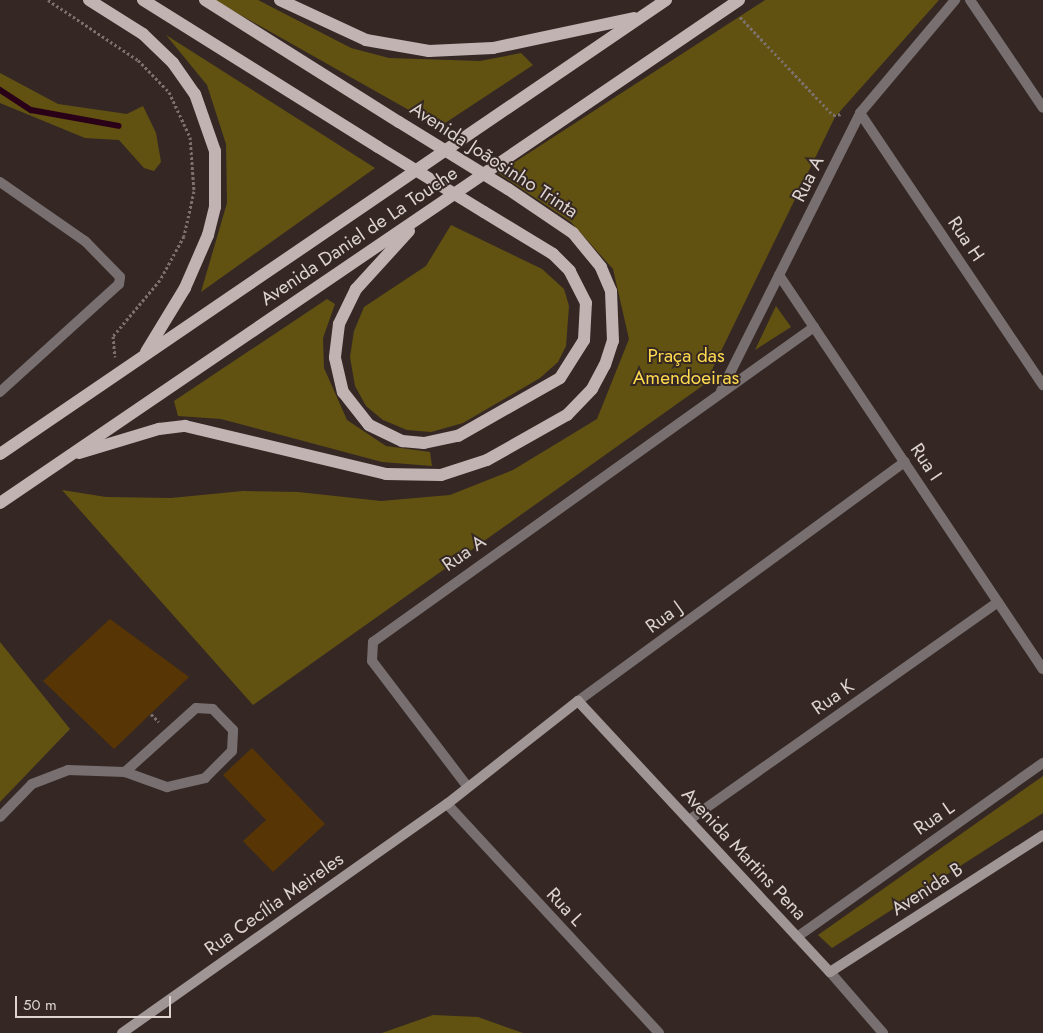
<!DOCTYPE html>
<html>
<head>
<meta charset="utf-8">
<style>
  body { margin:0 }
  #map { position:relative; width:1043px; height:1033px; overflow:hidden; background:#352824; font-family:Jost,sans-serif }
  div>[style] { position:absolute }
  .green>* { inset:0; background:#625211 }
  .stream>* { height:6px; margin:-3px; padding:0 3px; transform-origin:3px; border-radius:3px; background:#290018 }
  .building>* { inset:0; background:#583504 }
  .path>* { height:3px; margin-top:-1.5px; transform-origin:0; background:repeating-linear-gradient(90deg,#7c716d 0 2.5px,transparent 0 5px) }
  .lane>* { height:10px; margin:-5px; padding:0 5px; transform-origin:5px; border-radius:5px; background:#776f70 }
  .street>* { height:10px; margin:-5px; padding:0 5px; transform-origin:5px; border-radius:5px; background:#776f70 }
  .secondary>* { height:10px; margin:-5px; padding:0 5px; transform-origin:5px; border-radius:5px; background:#a19696 }
  .primary>* { height:12px; margin:-6px; padding:0 6px; transform-origin:6px; border-radius:6px; background:#c2b3b3 }
  .primary-bridge>* { height:12px; margin:-6px; padding:0 6px; transform-origin:6px; border-radius:6px; background:#c2b3b3 }
  span { translate:-50% -50%; white-space:nowrap; text-align:center; line-height:1.15; -webkit-text-stroke:4px #352824; paint-order:stroke }
  .street-label { font-size:19px; color:#ddd4d1 }
  .park-label { font-size:19px; color:#feda4e }
  .scale { position:absolute; left:15px; top:996px; width:156px; height:22px; box-sizing:border-box; border:2px solid #ddd4d1; border-top:0; padding-left:6px; font-size:15px; line-height:18px; white-space:nowrap; color:#ddd4d1; -webkit-text-stroke:4px #352824; paint-order:stroke }
</style>
</head>
<body>
<div id="map">
  <div class="green">
    <div style="clip-path:polygon(214px 0,258px 0,351px 48px,389px 58px,480px 61px,521px 53px,533px 65px,439px 127px)"></div>
    <div style="clip-path:polygon(765px 0,939px 0,835px 117px,705px 384px,253px 705px,62px 490px,106px 497px,171px 498px,243px 491px,298px 492px,381px 501px,450px 495px,513px 470px,597px 419px,629px 339px,613px 269px,571px 222px,498px 173px)"></div>
    <div style="clip-path:polygon(166px 35px,375px 168px,201px 292px,227px 203px,226px 144px,207px 85px)"></div>
    <div style="clip-path:polygon(0 73px,58px 104px,127px 114px,143px 106px,156px 133px,161px 162px,154px 171px,144px 168px,119px 140px,85px 138px,0 103px)"></div>
    <div style="clip-path:polygon(451px 225px,542px 269px,564px 289px,569px 306px,566px 346px,558px 362px,540px 378px,463px 423px,431px 432px,407px 430px,383px 420px,366px 406px,355px 386px,350px 357px,354px 331px,364px 307px,426px 266px)"></div>
    <div style="clip-path:polygon(327px 299px,335px 304px,323px 338px,324px 368px,347px 420px,386px 446px,430px 452px,432px 466px,382px 462px,221px 419px,178px 416px,174px 401px)"></div>
    <div style="clip-path:polygon(776px 306px,791px 327px,755px 350px)"></div>
    <div style="clip-path:polygon(0 642px,70px 729px,0 802px)"></div>
    <div style="clip-path:polygon(1043px 776px,1043px 813px,832px 948px,818px 935px)"></div>
    <div style="clip-path:polygon(433px 1015px,478px 1017px,523px 1033px,382px 1033px)"></div>
  </div>
  <div class="stream">
    <div style="left:0;top:90px;width:37px;rotate:33deg"></div>
    <div style="left:31px;top:110px;width:89px;rotate:10.3deg"></div>
  </div>
  <div class="building">
    <div style="clip-path:polygon(110px 619px,189px 677px,114px 749px,43px 681px)"></div>
    <div style="clip-path:polygon(252px 748px,325px 824px,273px 872px,243px 841px,266px 820px,223px 775px)"></div>
  </div>
  <div class="path">
    <div style="left:48px;top:0;width:108px;rotate:33.7deg"></div>
    <div style="left:138px;top:60px;width:45px;rotate:45.9deg"></div>
    <div style="left:169px;top:92px;width:50px;rotate:65deg"></div>
    <div style="left:190px;top:137px;width:54px;rotate:85.8deg"></div>
    <div style="left:194px;top:191px;width:46px;rotate:102.5deg"></div>
    <div style="left:184px;top:236px;width:50px;rotate:118.6deg"></div>
    <div style="left:160px;top:280px;width:73px;rotate:130deg"></div>
    <div style="left:113px;top:336px;width:21px;rotate:85deg"></div>
    <div style="left:740px;top:17px;width:135px;rotate:46.5deg"></div>
    <div style="left:833px;top:115px;width:9px;rotate:-6deg"></div>
    <div style="left:151px;top:714px;width:11px;rotate:45deg"></div>
  </div>
  <div class="lane">
    <div style="left:0;top:817px;width:46px;rotate:-45.9deg"></div>
    <div style="left:32px;top:784px;width:39px;rotate:-21deg"></div>
    <div style="left:68px;top:770px;width:57px;rotate:2deg"></div>
    <div style="left:125px;top:772px;width:45px;rotate:19.7deg"></div>
    <div style="left:167px;top:787px;width:39px;rotate:-13deg"></div>
    <div style="left:205px;top:778px;width:38px;rotate:-45deg"></div>
    <div style="left:232px;top:751px;width:21px;rotate:-87deg"></div>
    <div style="left:233px;top:730px;width:29px;rotate:-134deg"></div>
    <div style="left:213px;top:709px;width:17px;rotate:-177deg"></div>
    <div style="left:196px;top:708px;width:96px;rotate:138deg"></div>
  </div>
  <div class="street">
    <div style="left:970px;top:0;width:130px;rotate:55.9deg"></div>
    <div style="left:860px;top:113px;width:328px;rotate:56.1deg"></div>
    <div style="left:0;top:182px;width:103px;rotate:34.8deg"></div>
    <div style="left:85px;top:241px;width:50px;rotate:45.8deg"></div>
    <div style="left:120px;top:277px;width:7px;rotate:98deg"></div>
    <div style="left:119px;top:284px;width:161px;rotate:137.8deg"></div>
    <div style="left:779px;top:275px;width:474px;rotate:56.2deg"></div>
    <div style="left:721px;top:391px;width:311px;rotate:-63.4deg"></div>
    <div style="left:860px;top:113px;width:148px;rotate:-49.9deg"></div>
    <div style="left:578px;top:701px;width:405px;rotate:-36.2deg"></div>
    <div style="left:467px;top:786px;width:157px;rotate:-127.2deg"></div>
    <div style="left:372px;top:661px;width:19px;rotate:-87deg"></div>
    <div style="left:373px;top:642px;width:542px;rotate:-35.54deg"></div>
    <div style="left:447px;top:804px;width:312px;rotate:47.2deg"></div>
    <div style="left:689px;top:820px;width:378px;rotate:-35.2deg"></div>
    <div style="left:797px;top:937px;width:301px;rotate:-35.3deg"></div>
    <div style="left:830px;top:972px;width:81px;rotate:49deg"></div>
  </div>
  <div class="secondary">
    <div style="left:122px;top:1033px;width:398px;rotate:-35.2deg"></div>
    <div style="left:447px;top:804px;width:167px;rotate:-38.2deg"></div>
    <div style="left:578px;top:701px;width:370px;rotate:47.1deg"></div>
    <div style="left:830px;top:972px;width:253px;rotate:-32.7deg"></div>
  </div>
  <div class="primary">
    <div style="left:89px;top:0;width:64px;rotate:32.2deg"></div>
    <div style="left:143px;top:34px;width:42px;rotate:44deg"></div>
    <div style="left:173px;top:63px;width:38px;rotate:55deg"></div>
    <div style="left:195px;top:94px;width:60px;rotate:70.7deg"></div>
    <div style="left:215px;top:151px;width:56px;rotate:90deg"></div>
    <div style="left:215px;top:207px;width:29px;rotate:104deg"></div>
    <div style="left:208px;top:235px;width:58px;rotate:113.5deg"></div>
    <div style="left:185px;top:288px;width:75px;rotate:121.4deg"></div>
    <div style="left:143px;top:0;width:277px;rotate:32deg"></div>
    <div style="left:205px;top:0;width:229px;rotate:32.2deg"></div>
    <div style="left:280px;top:0;width:95px;rotate:24.9deg"></div>
    <div style="left:366px;top:40px;width:64px;rotate:9.9deg"></div>
    <div style="left:429px;top:51px;width:64px;rotate:-2.7deg"></div>
    <div style="left:493px;top:48px;width:144px;rotate:-12deg"></div>
    <div style="left:409px;top:231px;width:79px;rotate:132.4deg"></div>
    <div style="left:356px;top:289px;width:39px;rotate:116deg"></div>
    <div style="left:339px;top:324px;width:34px;rotate:97deg"></div>
    <div style="left:335px;top:358px;width:35px;rotate:77deg"></div>
    <div style="left:343px;top:392px;width:42px;rotate:51.8deg"></div>
    <div style="left:369px;top:425px;width:37px;rotate:26deg"></div>
    <div style="left:402px;top:441px;width:22px;rotate:5deg"></div>
    <div style="left:424px;top:443px;width:35px;rotate:-12deg"></div>
    <div style="left:458px;top:436px;width:117px;rotate:-29.6deg"></div>
    <div style="left:560px;top:378px;width:45px;rotate:-57.7deg"></div>
    <div style="left:584px;top:340px;width:37px;rotate:-87deg"></div>
    <div style="left:586px;top:303px;width:36px;rotate:-117deg"></div>
    <div style="left:570px;top:271px;width:24px;rotate:-135deg"></div>
    <div style="left:553px;top:254px;width:81px;rotate:-148.7deg"></div>
    <div style="left:79px;top:453px;width:84px;rotate:-16.7deg"></div>
    <div style="left:159px;top:429px;width:26px;rotate:-7deg"></div>
    <div style="left:185px;top:426px;width:207px;rotate:13.4deg"></div>
    <div style="left:386px;top:474px;width:55px;rotate:1deg"></div>
    <div style="left:441px;top:475px;width:48px;rotate:-18.1deg"></div>
    <div style="left:487px;top:460px;width:92px;rotate:-29.4deg"></div>
    <div style="left:567px;top:415px;width:36px;rotate:-46deg"></div>
    <div style="left:592px;top:389px;width:27px;rotate:-62deg"></div>
    <div style="left:605px;top:365px;width:25px;rotate:-72deg"></div>
    <div style="left:613px;top:341px;width:50px;rotate:-92.3deg"></div>
    <div style="left:611px;top:291px;width:26px;rotate:-113deg"></div>
    <div style="left:601px;top:267px;width:44px;rotate:-129.5deg"></div>
    <div style="left:573px;top:233px;width:78px;rotate:-145.9deg"></div>
    <div style="left:0;top:454px;width:806px;rotate:-34.28deg"></div>
    <div style="left:0;top:503px;width:894px;rotate:-34.24deg"></div>
  </div>
  <div class="primary-bridge">
    <div style="left:399px;top:122px;width:128px;rotate:31.6deg"></div>
    <div style="left:378px;top:147px;width:124px;rotate:31.5deg"></div>
  </div>
  <div class="street-label">
    <span style="left:494px;top:160px;rotate:33deg">Avenida Joãosinho Trinta</span>
    <span style="left:808px;top:179px;rotate:-64deg">Rua A</span>
    <span style="left:359px;top:236px;rotate:-34deg">Avenida Daniel de La Touche</span>
    <span style="left:966px;top:239px;rotate:56deg">Rua H</span>
    <span style="left:926px;top:462px;rotate:56deg">Rua I</span>
    <span style="left:464px;top:553px;rotate:-35deg">Rua A</span>
    <span style="left:664px;top:617px;rotate:-36deg">Rua J</span>
    <span style="left:833px;top:697px;rotate:-35deg">Rua K</span>
    <span style="left:934px;top:818px;rotate:-35deg">Rua L</span>
    <span style="left:744px;top:854px;rotate:47deg">Avenida Martins Pena</span>
    <span style="left:927px;top:889px;rotate:-33deg">Avenida B</span>
    <span style="left:274px;top:904px;rotate:-35deg">Rua Cecília Meireles</span>
    <span style="left:565px;top:907px;rotate:47deg">Rua L</span>
  </div>
  <div class="park-label">
    <span style="left:686px;top:367px">Praça das<br>Amendoeiras</span>
  </div>
  <div class="scale">50 m</div>
</div>
</body>
</html>
